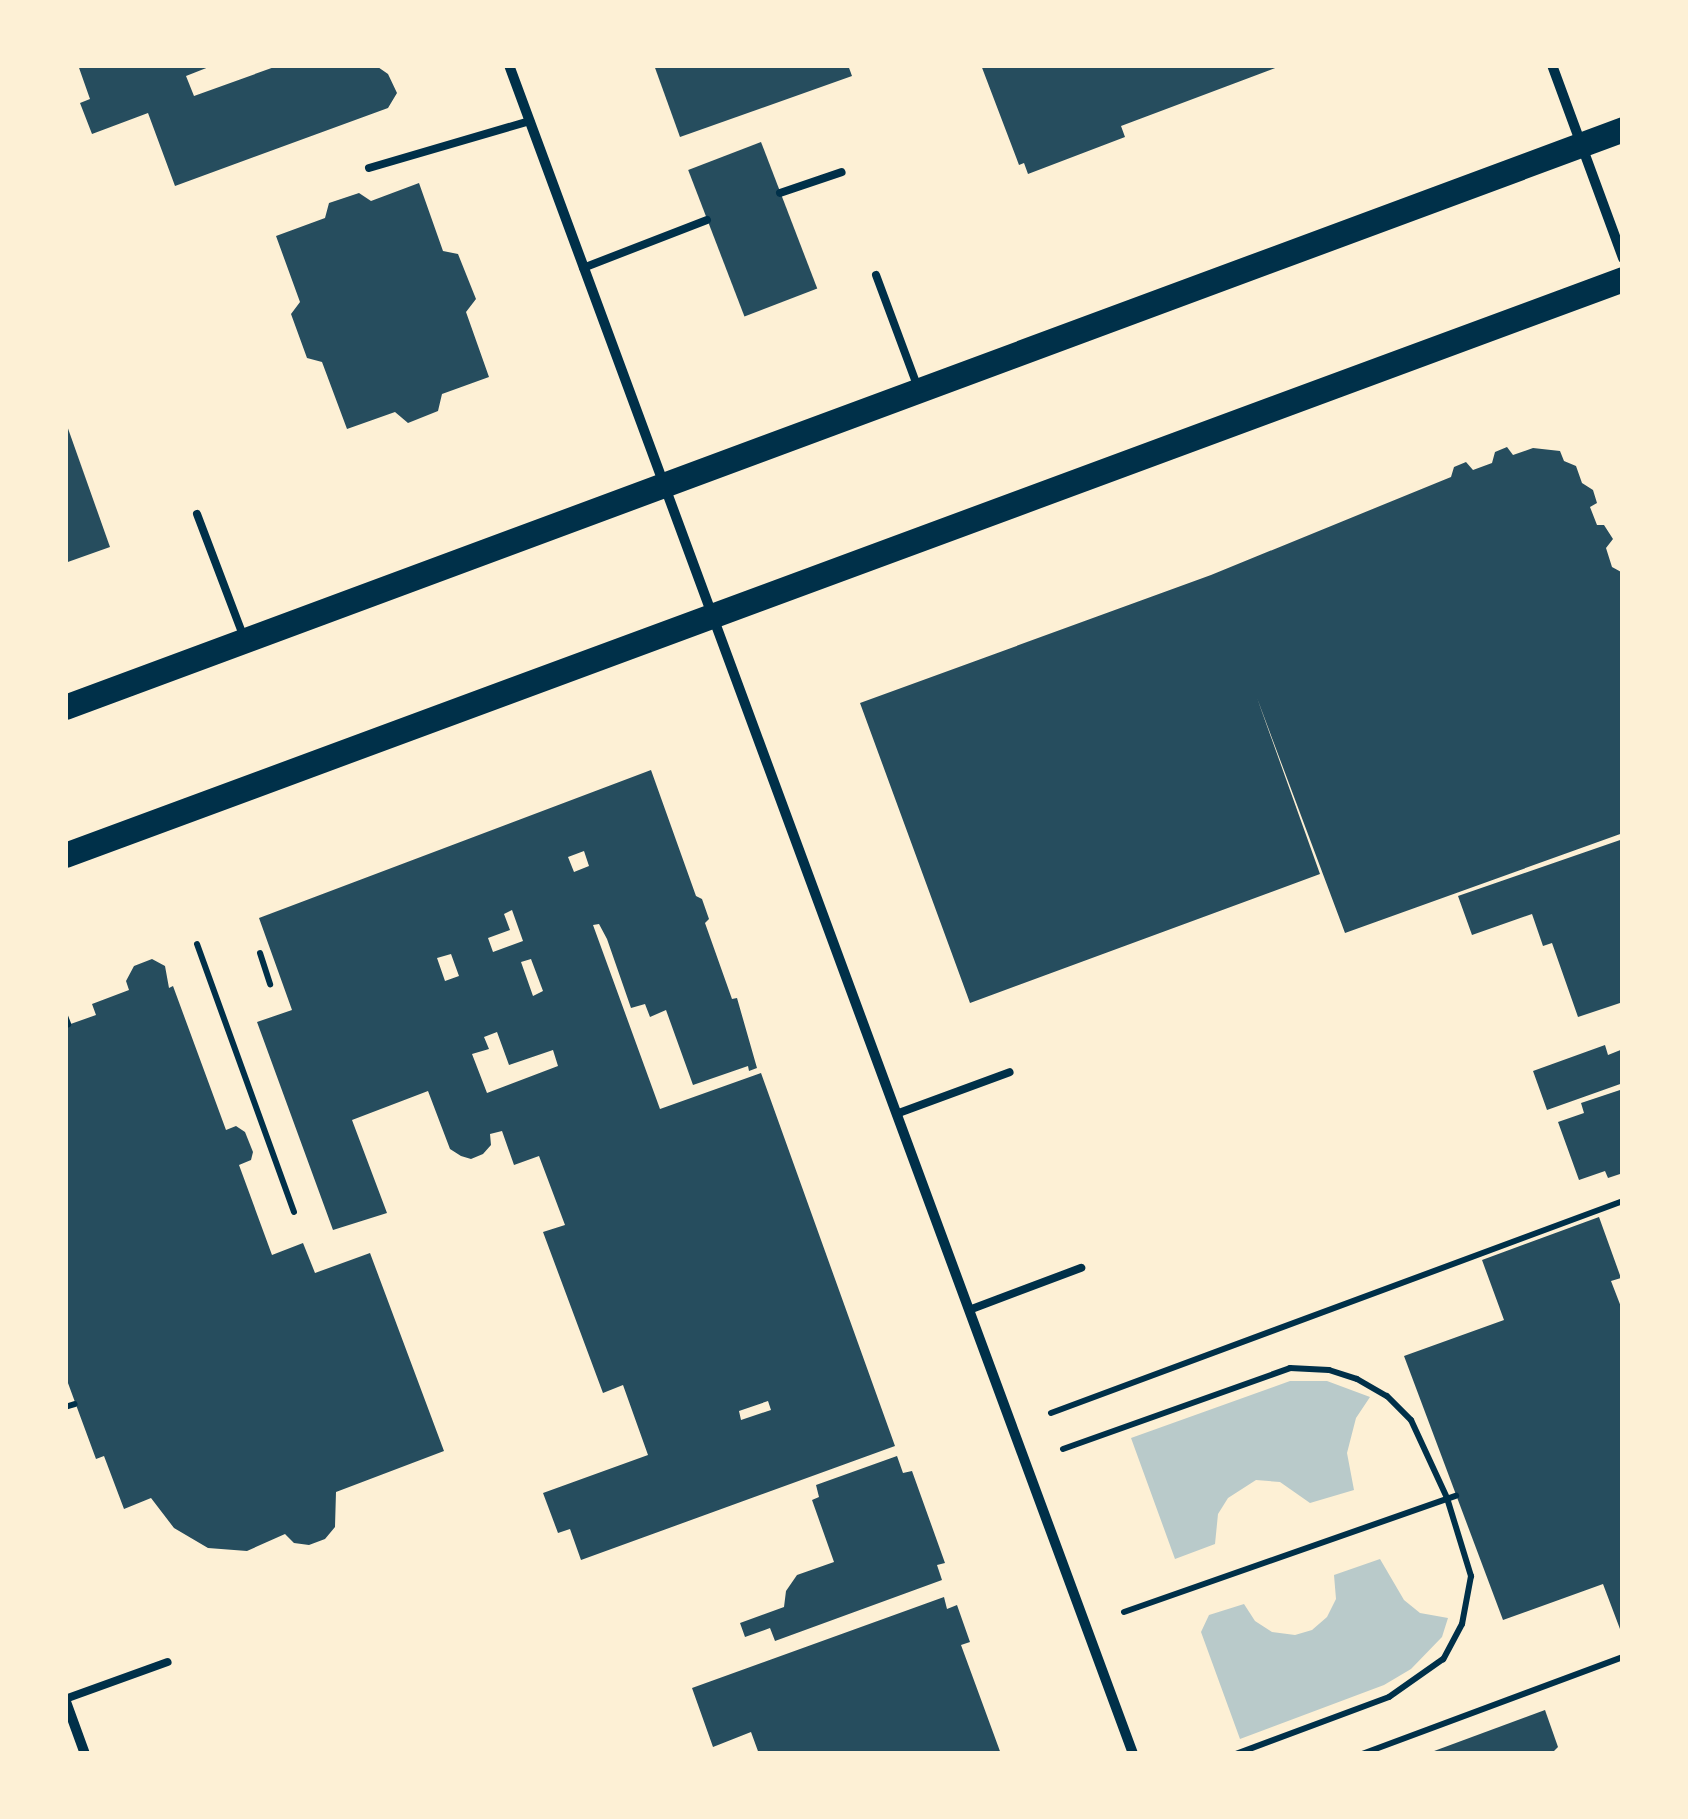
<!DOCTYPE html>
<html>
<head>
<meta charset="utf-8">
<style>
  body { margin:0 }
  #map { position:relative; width:1688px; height:1819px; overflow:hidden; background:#fdf0d5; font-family:"Zilla Slab",serif }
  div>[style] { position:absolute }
  .green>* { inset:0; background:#b9caca }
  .building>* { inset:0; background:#264d5e; transform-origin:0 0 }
  .path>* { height:6px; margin:-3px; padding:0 3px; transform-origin:3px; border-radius:3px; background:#003049 }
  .service>* { height:8px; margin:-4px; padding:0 4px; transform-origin:4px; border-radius:4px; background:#003049 }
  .minor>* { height:10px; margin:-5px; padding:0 5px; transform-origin:5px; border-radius:5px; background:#003049 }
  .primary>* { height:25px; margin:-12.5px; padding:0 12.5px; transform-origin:12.5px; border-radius:12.5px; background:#003049 }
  span { translate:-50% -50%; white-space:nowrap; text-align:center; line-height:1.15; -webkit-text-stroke:10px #fdf0d5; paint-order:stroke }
  .frame { position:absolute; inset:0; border:68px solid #fdf0d5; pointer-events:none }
</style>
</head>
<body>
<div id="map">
  <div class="green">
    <div style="clip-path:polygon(1290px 1381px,1327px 1381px,1370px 1397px,1356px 1418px,1347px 1453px,1354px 1490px,1310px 1503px,1280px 1482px,1256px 1480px,1228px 1498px,1218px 1514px,1215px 1544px,1175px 1559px,1131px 1438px)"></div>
    <div style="clip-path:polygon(1380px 1559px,1404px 1600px,1420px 1613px,1448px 1618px,1442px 1637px,1411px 1669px,1384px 1685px,1240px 1739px,1201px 1632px,1209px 1615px,1244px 1604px,1255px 1621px,1272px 1632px,1295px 1635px,1312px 1630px,1327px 1617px,1336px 1599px,1334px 1575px)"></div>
  </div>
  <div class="building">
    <div style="clip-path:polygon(78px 65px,214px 65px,186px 76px,194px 96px,280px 65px,375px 65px,388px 74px,397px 93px,388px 108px,175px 186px,148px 113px,92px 134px,80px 103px,90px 99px)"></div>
    <div style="clip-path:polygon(654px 65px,848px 65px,852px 76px,680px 137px)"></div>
    <div style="clip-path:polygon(981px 65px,1283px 65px,1121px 126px,1125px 137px,1028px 174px,1024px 163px,1019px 165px)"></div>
    <div style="left:761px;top:142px;width:157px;height:78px;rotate:69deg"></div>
    <div style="clip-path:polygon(419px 183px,443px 251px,458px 254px,476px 299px,466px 312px,489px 377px,442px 394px,438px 411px,408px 423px,395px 412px,347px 429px,322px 362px,307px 358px,291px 314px,300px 302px,276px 236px,325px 218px,329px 203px,359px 193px,371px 201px)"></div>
    <div style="clip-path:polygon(65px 420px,110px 547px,65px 563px)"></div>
    <div style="clip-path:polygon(1507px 447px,1513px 455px,1533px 448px,1560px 451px,1564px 461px,1576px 466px,1582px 483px,1593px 490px,1597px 503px,1590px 507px,1597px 525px,1604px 525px,1613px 539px,1606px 548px,1612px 567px,1623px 573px,1623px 833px,1345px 933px,1257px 698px,1320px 874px,970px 1003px,860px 703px,1211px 575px,1451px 477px,1454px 467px,1466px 462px,1473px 470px,1492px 463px,1495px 452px)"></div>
    <div style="clip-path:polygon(evenodd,651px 770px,696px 896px,702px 899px,709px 919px,705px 923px,732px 999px,737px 998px,757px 1068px,749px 1071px,748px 1066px,693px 1085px,666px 1010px,650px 1017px,645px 1004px,631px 1008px,607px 939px,599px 924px,593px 925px,660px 1109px,761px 1073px,895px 1446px,581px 1560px,570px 1529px,558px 1533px,543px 1493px,648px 1455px,623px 1385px,603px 1393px,543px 1232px,565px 1225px,539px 1156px,514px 1165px,502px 1131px,490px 1134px,491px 1145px,483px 1154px,471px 1159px,461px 1156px,450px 1149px,428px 1091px,352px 1120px,387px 1213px,333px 1230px,257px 1022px,292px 1010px,259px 918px,651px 770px,584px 851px,589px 866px,574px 872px,568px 857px,584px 851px,651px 770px,512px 910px,523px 941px,493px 952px,488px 938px,510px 930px,504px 914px,512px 910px,651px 770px,451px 954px,459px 976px,445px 981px,437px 958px,451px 954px,651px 770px,531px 959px,543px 991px,533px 996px,521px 962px,531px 959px,651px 770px,497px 1032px,509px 1065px,553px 1050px,558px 1066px,487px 1093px,472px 1054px,489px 1049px,484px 1037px,497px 1032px,651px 770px,768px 1401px,771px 1410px,741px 1420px,739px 1411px,768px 1401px)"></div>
    <div style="clip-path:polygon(1623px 839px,1623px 1002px,1578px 1017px,1552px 943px,1543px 946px,1532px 914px,1472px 935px,1458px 896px)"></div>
    <div style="clip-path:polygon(152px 959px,165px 966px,169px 988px,173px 986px,226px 1130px,236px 1126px,245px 1132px,253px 1152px,251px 1160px,239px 1165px,272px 1255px,303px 1243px,315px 1273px,370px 1253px,444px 1451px,336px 1492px,335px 1527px,325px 1539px,309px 1545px,294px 1543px,285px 1534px,247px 1551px,208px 1548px,174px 1528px,151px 1498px,124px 1509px,104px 1456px,96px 1459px,65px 1375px,65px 1026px,96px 1015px,92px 1004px,129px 990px,126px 981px,134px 966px)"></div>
    <div style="clip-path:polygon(1605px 1045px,1608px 1055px,1623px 1049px,1623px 1083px,1547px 1110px,1533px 1071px)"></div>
    <div style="clip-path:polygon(1623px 1089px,1623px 1173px,1608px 1178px,1605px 1171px,1579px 1180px,1558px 1122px,1584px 1113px,1581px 1103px)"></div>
    <div style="clip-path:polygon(1599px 1217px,1621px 1278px,1611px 1281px,1623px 1312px,1623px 1637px,1603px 1584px,1503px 1620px,1404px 1356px,1504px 1320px,1482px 1260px)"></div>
    <div style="clip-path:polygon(897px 1456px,903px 1473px,912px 1471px,945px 1563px,937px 1565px,942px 1580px,775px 1641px,770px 1628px,745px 1637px,740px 1623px,784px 1607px,786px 1591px,797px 1575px,834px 1562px,812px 1500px,819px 1497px,816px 1485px)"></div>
    <div style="clip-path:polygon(944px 1597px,947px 1609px,957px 1605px,970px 1642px,961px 1645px,1001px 1754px,759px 1754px,751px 1732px,713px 1747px,692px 1688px)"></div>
    <div style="clip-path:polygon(1545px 1710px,1558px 1747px,1551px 1754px,1426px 1754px)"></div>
  </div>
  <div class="path">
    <div style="left:197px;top:944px;width:285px;rotate:70.1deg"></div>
    <div style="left:260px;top:953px;width:33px;rotate:72deg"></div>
    <div style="left:65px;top:1016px;width:9px;rotate:69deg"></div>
    <div style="left:65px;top:1407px;width:10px;rotate:-17deg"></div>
    <div style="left:1051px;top:1413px;width:610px;rotate:-20.34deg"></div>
    <div style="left:1063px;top:1449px;width:241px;rotate:-19.6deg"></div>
    <div style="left:1290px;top:1368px;width:39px;rotate:3deg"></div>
    <div style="left:1329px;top:1370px;width:29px;rotate:18deg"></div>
    <div style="left:1357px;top:1379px;width:34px;rotate:30deg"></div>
    <div style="left:1387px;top:1396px;width:34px;rotate:45deg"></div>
    <div style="left:1411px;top:1420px;width:86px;rotate:65.2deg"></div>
    <div style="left:1447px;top:1498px;width:82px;rotate:72.9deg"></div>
    <div style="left:1471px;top:1576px;width:49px;rotate:100.6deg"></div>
    <div style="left:1462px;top:1624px;width:40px;rotate:118deg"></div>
    <div style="left:1443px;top:1659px;width:66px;rotate:144.9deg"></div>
    <div style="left:1389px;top:1697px;width:163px;rotate:159.6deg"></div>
    <div style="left:1124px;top:1612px;width:352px;rotate:-19.3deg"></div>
    <div style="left:1362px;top:1754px;width:278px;rotate:-20.4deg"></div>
  </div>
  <div class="service">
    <div style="left:369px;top:168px;width:168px;rotate:-16.3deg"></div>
    <div style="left:780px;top:193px;width:65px;rotate:-18.7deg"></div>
    <div style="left:583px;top:268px;width:133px;rotate:-21.2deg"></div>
    <div style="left:876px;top:275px;width:117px;rotate:69.6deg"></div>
    <div style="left:197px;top:514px;width:133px;rotate:69.2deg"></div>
    <div style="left:896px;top:1114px;width:121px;rotate:-20.2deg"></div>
    <div style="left:969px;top:1310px;width:120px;rotate:-20.6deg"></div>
    <div style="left:65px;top:1699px;width:109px;rotate:-19.8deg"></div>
  </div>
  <div class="minor">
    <div style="left:509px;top:65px;width:1801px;rotate:69.72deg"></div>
    <div style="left:1552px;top:65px;width:206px;rotate:69.8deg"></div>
    <div style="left:65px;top:1699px;width:59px;rotate:70deg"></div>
  </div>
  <div class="primary">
    <div style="left:65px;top:707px;width:1662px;rotate:-20.35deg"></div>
    <div style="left:65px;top:855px;width:1661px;rotate:-20.29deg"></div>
  </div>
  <div class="frame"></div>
</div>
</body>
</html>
